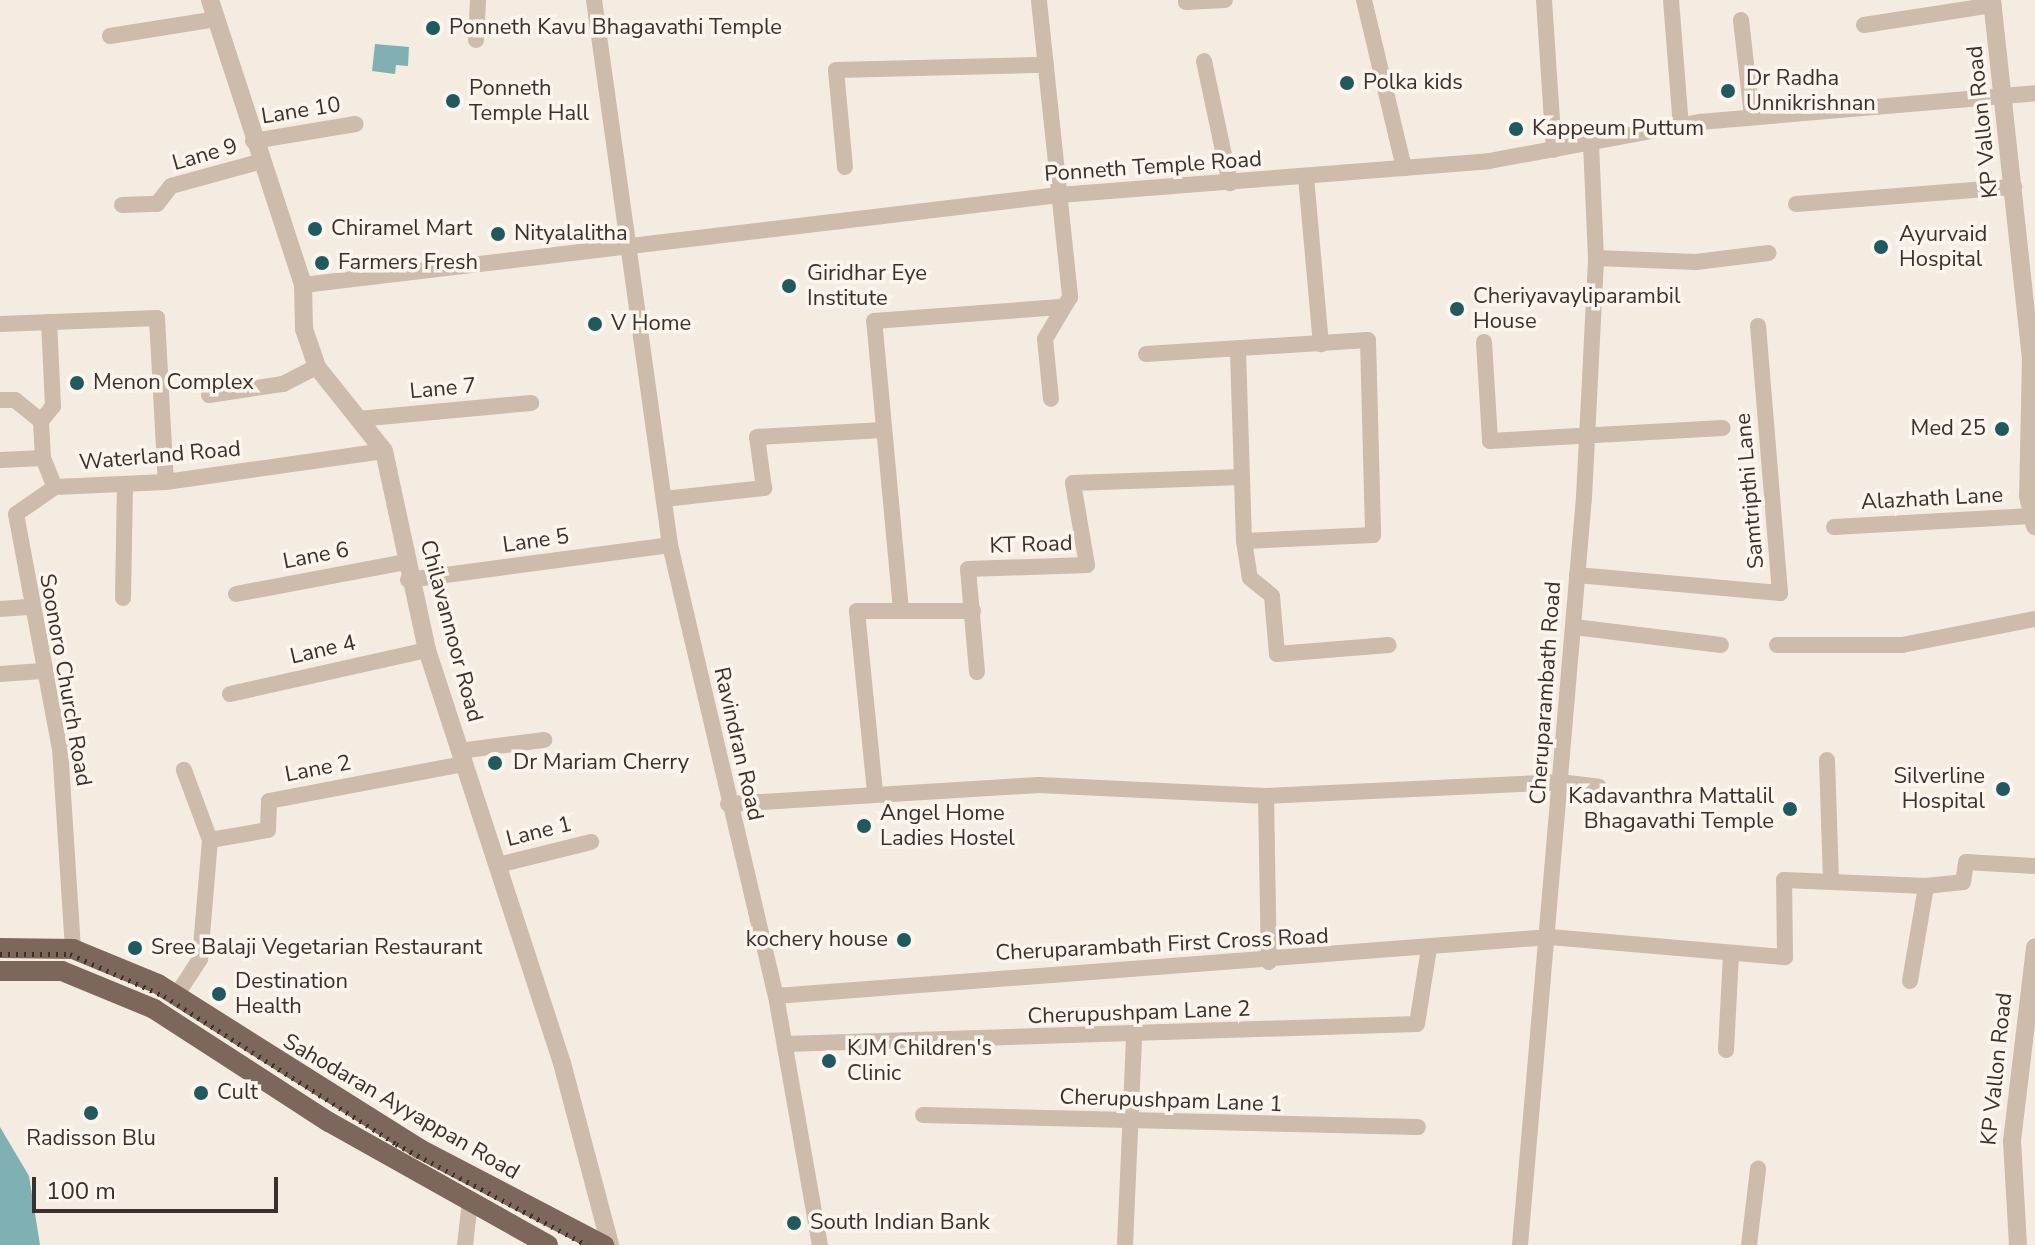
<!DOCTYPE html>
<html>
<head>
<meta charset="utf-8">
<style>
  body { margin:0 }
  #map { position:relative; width:2035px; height:1245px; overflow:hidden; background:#f4ebe1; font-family:"Nunito Sans",sans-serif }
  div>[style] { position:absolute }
  .water>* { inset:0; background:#7fb0b2 }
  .minor>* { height:16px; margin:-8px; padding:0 8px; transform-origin:8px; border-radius:8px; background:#cdbbac }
  .tertiary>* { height:18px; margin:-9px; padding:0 9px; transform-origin:9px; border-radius:9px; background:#cdbbac }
  .primary>* { height:20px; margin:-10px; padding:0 10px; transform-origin:10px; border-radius:10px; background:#7d675c }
  .rail>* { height:5px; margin-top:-2.5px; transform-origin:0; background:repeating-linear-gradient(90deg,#3b302b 0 2px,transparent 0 8px) }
  .dots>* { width:22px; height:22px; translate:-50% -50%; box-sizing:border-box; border:4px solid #fbf5ee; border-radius:50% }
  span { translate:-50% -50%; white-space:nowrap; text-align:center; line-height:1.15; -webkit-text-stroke:7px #fbf5ee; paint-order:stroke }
  .poi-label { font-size:22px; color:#3b302b }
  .left { translate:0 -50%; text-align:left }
  .right { translate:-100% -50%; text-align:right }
  .street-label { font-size:22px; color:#3b302b }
  .scale { position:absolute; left:32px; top:1177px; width:246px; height:36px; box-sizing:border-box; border:4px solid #3b302b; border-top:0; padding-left:10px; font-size:24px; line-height:28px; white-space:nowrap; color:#3b302b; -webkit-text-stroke:6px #fbf5ee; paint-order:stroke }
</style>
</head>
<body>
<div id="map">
  <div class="water">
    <div style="clip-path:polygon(375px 44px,409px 47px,408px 66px,396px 65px,395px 74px,372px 71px)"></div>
    <div style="clip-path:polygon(0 1127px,29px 1176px,40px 1245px,0 1245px)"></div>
  </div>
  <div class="minor">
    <div style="left:594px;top:0;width:550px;rotate:82.06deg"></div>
    <div style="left:670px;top:545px;width:463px;rotate:76.8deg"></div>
    <div style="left:776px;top:996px;width:253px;rotate:80deg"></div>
    <div style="left:1364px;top:0;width:173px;rotate:76.6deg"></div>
    <div style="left:1544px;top:0;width:150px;rotate:86.2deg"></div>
    <div style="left:1671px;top:0;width:126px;rotate:85.5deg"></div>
    <div style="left:1039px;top:1px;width:298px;rotate:84deg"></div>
    <div style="left:1070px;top:297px;width:49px;rotate:120.8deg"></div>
    <div style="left:1045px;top:339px;width:60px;rotate:84.3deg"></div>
    <div style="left:1186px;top:2px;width:39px;rotate:-3deg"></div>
    <div style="left:1741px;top:20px;width:98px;rotate:83.5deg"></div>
    <div style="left:1864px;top:25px;width:131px;rotate:-8.8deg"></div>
    <div style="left:110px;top:36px;width:107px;rotate:-9.1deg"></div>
    <div style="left:476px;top:40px;width:40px;rotate:-87.1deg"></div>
    <div style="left:1204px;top:61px;width:125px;rotate:78deg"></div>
    <div style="left:253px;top:141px;width:104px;rotate:-9.4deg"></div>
    <div style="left:845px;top:167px;width:97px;rotate:-95.3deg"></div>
    <div style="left:836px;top:70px;width:210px;rotate:-1.4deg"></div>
    <div style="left:1306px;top:177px;width:168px;rotate:84.9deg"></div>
    <div style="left:1796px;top:204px;width:219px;rotate:-4.5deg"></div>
    <div style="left:122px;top:205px;width:35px;rotate:-2deg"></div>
    <div style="left:157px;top:204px;width:23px;rotate:-52deg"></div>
    <div style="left:171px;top:186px;width:91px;rotate:-15.3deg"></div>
    <div style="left:1596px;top:258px;width:100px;rotate:2.3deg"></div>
    <div style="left:1696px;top:262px;width:73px;rotate:-7.1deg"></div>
    <div style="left:303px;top:285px;width:761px;rotate:-6.79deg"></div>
    <div style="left:1059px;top:195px;width:431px;rotate:-4.5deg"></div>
    <div style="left:1489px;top:161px;width:215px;rotate:-10.5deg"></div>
    <div style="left:1700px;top:122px;width:336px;rotate:-4.9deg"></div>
    <div style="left:0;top:324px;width:157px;rotate:-2.2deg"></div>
    <div style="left:157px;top:318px;width:164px;rotate:86.9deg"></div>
    <div style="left:1484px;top:342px;width:99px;rotate:86.5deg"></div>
    <div style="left:1490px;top:441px;width:233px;rotate:-3.2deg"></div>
    <div style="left:1238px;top:351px;width:190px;rotate:88.2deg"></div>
    <div style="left:1244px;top:541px;width:37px;rotate:81deg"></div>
    <div style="left:1250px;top:578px;width:28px;rotate:39deg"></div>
    <div style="left:1272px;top:596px;width:58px;rotate:85.1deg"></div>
    <div style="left:1277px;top:654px;width:112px;rotate:-4.6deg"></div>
    <div style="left:1146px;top:354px;width:222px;rotate:-3.6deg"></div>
    <div style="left:1368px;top:340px;width:195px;rotate:88.5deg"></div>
    <div style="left:1373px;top:535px;width:129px;rotate:177.3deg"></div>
    <div style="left:209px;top:395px;width:75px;rotate:-8.5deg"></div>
    <div style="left:283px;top:384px;width:38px;rotate:-27deg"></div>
    <div style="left:0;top:400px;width:15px"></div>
    <div style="left:15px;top:400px;width:33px;rotate:39deg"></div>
    <div style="left:41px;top:421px;width:37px;rotate:87deg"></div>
    <div style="left:43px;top:458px;width:31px;rotate:68deg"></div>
    <div style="left:358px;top:419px;width:174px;rotate:-5.3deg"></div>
    <div style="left:41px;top:421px;width:19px;rotate:-51deg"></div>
    <div style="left:53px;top:406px;width:84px;rotate:-92.7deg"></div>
    <div style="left:0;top:460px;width:43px;rotate:-2.7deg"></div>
    <div style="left:55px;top:487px;width:47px;rotate:145.3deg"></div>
    <div style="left:16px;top:514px;width:238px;rotate:79.4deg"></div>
    <div style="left:60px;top:748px;width:201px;rotate:86.3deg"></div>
    <div style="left:55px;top:487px;width:111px;rotate:-2.6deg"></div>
    <div style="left:166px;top:482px;width:220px;rotate:-8.1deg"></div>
    <div style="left:664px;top:499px;width:101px;rotate:-6.3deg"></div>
    <div style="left:764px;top:488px;width:51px;rotate:-97.8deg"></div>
    <div style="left:757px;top:437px;width:126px;rotate:-3.2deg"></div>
    <div style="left:1834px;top:527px;width:198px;rotate:-3.2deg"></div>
    <div style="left:1577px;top:575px;width:204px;rotate:5.1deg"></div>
    <div style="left:1780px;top:593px;width:268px;rotate:-94.7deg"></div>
    <div style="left:408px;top:580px;width:264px;rotate:-7.6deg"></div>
    <div style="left:236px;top:594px;width:172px;rotate:-10.7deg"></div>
    <div style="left:123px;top:598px;width:114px;rotate:-89deg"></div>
    <div style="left:0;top:609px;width:28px;rotate:-4deg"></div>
    <div style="left:901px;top:610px;width:290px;rotate:-95.3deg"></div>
    <div style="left:874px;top:321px;width:187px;rotate:-4.3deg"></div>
    <div style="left:1574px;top:627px;width:148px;rotate:7deg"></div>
    <div style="left:1777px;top:645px;width:125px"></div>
    <div style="left:1902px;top:645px;width:136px;rotate:-11.1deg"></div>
    <div style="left:977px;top:672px;width:103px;rotate:-95deg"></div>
    <div style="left:968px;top:569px;width:119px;rotate:-1.9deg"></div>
    <div style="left:1087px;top:565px;width:83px;rotate:-99.7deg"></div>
    <div style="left:1073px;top:483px;width:169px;rotate:-2deg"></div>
    <div style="left:0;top:674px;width:42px;rotate:-4.1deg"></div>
    <div style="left:230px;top:694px;width:202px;rotate:-12.6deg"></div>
    <div style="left:459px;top:751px;width:86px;rotate:-7.4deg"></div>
    <div style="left:1827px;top:760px;width:122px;rotate:88.1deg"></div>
    <div style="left:875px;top:792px;width:182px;rotate:-95.7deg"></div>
    <div style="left:857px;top:611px;width:116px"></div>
    <div style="left:1266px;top:796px;width:166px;rotate:89deg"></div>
    <div style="left:728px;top:804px;width:312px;rotate:-3.5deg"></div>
    <div style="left:1039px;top:785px;width:227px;rotate:2.8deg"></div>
    <div style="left:1266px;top:796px;width:294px;rotate:-2.7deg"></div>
    <div style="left:1560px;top:782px;width:39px;rotate:7deg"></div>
    <div style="left:210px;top:840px;width:59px;rotate:-9.8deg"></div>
    <div style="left:268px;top:830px;width:29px;rotate:-88deg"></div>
    <div style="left:269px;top:801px;width:197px;rotate:-10.8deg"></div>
    <div style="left:498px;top:865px;width:96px;rotate:-13.9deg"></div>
    <div style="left:1910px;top:981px;width:96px;rotate:-80.4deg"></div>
    <div style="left:176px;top:996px;width:44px;rotate:-57deg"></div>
    <div style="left:200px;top:959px;width:119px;rotate:-85.2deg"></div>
    <div style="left:210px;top:840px;width:75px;rotate:-110.4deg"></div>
    <div style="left:776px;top:996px;width:776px;rotate:-4.36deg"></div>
    <div style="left:1550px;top:937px;width:236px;rotate:4.9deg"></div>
    <div style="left:1785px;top:957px;width:77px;rotate:-90.7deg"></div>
    <div style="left:1784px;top:880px;width:142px;rotate:2.4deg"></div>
    <div style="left:1926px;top:886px;width:37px;rotate:-6deg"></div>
    <div style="left:1963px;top:882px;width:20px;rotate:-81deg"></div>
    <div style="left:1966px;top:862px;width:69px;rotate:3.3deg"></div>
    <div style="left:785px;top:1044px;width:632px;rotate:-1.81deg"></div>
    <div style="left:1417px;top:1024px;width:77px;rotate:-81deg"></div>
    <div style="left:1726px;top:1050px;width:96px;rotate:-87deg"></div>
    <div style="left:923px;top:1115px;width:495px;rotate:1.4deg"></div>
    <div style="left:465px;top:1245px;width:43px;rotate:-83.4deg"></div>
    <div style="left:1125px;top:1245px;width:207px;rotate:-87.5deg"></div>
    <div style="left:1520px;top:1245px;width:751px;rotate:-85.11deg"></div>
    <div style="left:1584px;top:497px;width:239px;rotate:-87.1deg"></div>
    <div style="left:1596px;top:258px;width:114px;rotate:-92.5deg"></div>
    <div style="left:1749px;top:1245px;width:77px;rotate:-83.2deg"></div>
  </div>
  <div class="tertiary">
    <div style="left:210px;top:0;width:300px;rotate:71.9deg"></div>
    <div style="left:303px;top:285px;width:44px;rotate:88.7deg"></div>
    <div style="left:304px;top:329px;width:40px;rotate:71.1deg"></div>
    <div style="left:317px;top:367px;width:107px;rotate:51.4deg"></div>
    <div style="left:384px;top:451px;width:204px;rotate:77.8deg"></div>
    <div style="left:427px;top:650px;width:435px;rotate:71.9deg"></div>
    <div style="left:562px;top:1063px;width:188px;rotate:75.2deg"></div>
    <div style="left:1992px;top:0;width:360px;rotate:83.8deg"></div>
    <div style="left:2031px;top:358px;width:138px;rotate:91.2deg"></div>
    <div style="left:2028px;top:496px;width:31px;rotate:77deg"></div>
    <div style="left:2018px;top:1245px;width:104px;rotate:-93.3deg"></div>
    <div style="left:2012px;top:1141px;width:195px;rotate:-83.2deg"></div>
  </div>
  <div class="primary">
    <div style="left:0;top:948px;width:73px;rotate:0.8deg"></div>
    <div style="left:73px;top:949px;width:92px;rotate:22.4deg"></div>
    <div style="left:158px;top:984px;width:310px;rotate:32.2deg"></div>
    <div style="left:420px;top:1149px;width:208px;rotate:27.6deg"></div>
    <div style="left:0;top:971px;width:62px"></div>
    <div style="left:62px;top:971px;width:100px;rotate:22.4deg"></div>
    <div style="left:154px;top:1009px;width:208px;rotate:32.9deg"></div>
    <div style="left:329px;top:1122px;width:251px;rotate:29.3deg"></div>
  </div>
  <div class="rail">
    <div style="left:0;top:954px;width:70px"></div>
    <div style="left:70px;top:954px;width:103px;rotate:24.1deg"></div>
    <div style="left:164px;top:996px;width:275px;rotate:32.5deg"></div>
    <div style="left:396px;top:1144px;width:216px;rotate:27.9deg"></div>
  </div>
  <div class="dots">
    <div style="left:433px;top:28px;background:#1f5a5e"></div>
    <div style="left:1347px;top:83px;background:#1f5a5e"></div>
    <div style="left:1728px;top:91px;background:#1f5a5e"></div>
    <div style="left:453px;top:101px;background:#1f5a5e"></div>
    <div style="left:1516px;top:129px;background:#1f5a5e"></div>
    <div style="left:315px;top:229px;background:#1f5a5e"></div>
    <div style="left:498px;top:234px;background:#1f5a5e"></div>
    <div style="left:1881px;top:247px;background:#1f5a5e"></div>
    <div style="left:322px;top:263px;background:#1f5a5e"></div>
    <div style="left:789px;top:286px;background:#1f5a5e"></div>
    <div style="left:1457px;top:309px;background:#1f5a5e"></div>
    <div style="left:595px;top:324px;background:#1f5a5e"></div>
    <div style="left:77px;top:383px;background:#1f5a5e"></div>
    <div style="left:2002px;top:429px;background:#1f5a5e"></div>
    <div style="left:495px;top:763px;background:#1f5a5e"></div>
    <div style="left:2003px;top:789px;background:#1f5a5e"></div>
    <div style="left:1790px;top:809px;background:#1f5a5e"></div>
    <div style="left:864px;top:826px;background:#1f5a5e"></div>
    <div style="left:904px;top:940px;background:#1f5a5e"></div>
    <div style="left:135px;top:948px;background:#1f5a5e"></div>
    <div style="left:219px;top:994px;background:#1f5a5e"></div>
    <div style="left:829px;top:1061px;background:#1f5a5e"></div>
    <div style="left:201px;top:1093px;background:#1f5a5e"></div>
    <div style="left:91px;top:1113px;background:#1f5a5e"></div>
    <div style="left:794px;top:1223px;background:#1f5a5e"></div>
  </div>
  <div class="poi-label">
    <span class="left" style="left:449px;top:28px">Ponneth Kavu Bhagavathi Temple</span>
    <span class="left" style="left:1746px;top:91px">Dr Radha<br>Unnikrishnan</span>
    <span class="left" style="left:1363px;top:83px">Polka kids</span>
    <span class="left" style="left:469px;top:101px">Ponneth<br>Temple Hall</span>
    <span class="left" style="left:1532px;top:129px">Kappeum Puttum</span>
    <span class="left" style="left:331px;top:229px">Chiramel Mart</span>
    <span class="left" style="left:514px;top:234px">Nityalalitha</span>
    <span class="left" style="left:1899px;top:247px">Ayurvaid<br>Hospital</span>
    <span class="left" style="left:338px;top:263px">Farmers Fresh</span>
    <span class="left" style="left:807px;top:286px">Giridhar Eye<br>Institute</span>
    <span class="left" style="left:1473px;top:309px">Cheriyavayliparambil<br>House</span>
    <span class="left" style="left:611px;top:324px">V Home</span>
    <span class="left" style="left:93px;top:383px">Menon Complex</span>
    <span class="right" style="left:1986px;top:429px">Med 25</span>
    <span class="left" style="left:513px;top:763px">Dr Mariam Cherry</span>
    <span class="right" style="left:1985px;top:789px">Silverline<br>Hospital</span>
    <span class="right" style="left:1774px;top:809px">Kadavanthra Mattalil<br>Bhagavathi Temple</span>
    <span class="left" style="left:880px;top:826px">Angel Home<br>Ladies Hostel</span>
    <span class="right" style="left:888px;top:940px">kochery house</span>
    <span class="left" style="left:151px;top:948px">Sree Balaji Vegetarian Restaurant</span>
    <span class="left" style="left:235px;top:994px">Destination<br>Health</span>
    <span class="left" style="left:847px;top:1061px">KJM Children's<br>Clinic</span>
    <span class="left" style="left:217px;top:1093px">Cult</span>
    <span style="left:91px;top:1139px">Radisson Blu</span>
    <span class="left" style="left:810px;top:1223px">South Indian Bank</span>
  </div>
  <div class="street-label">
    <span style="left:301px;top:111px;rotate:-9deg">Lane 10</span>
    <span style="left:1983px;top:122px;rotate:-96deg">KP Vallon Road</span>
    <span style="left:205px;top:155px;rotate:-16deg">Lane 9</span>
    <span style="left:1153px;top:167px;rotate:-4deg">Ponneth Temple Road</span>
    <span style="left:443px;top:389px;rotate:-5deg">Lane 7</span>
    <span style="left:160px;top:456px;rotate:-5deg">Waterland Road</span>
    <span style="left:1750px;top:491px;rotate:-95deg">Samtripthi Lane</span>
    <span style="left:1932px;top:499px;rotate:-3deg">Alazhath Lane</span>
    <span style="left:536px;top:541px;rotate:-8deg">Lane 5</span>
    <span style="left:1031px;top:545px;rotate:-2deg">KT Road</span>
    <span style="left:316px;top:556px;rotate:-11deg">Lane 6</span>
    <span style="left:451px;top:631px;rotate:75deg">Chilavannoor Road</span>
    <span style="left:323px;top:650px;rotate:-13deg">Lane 4</span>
    <span style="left:65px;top:680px;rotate:80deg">Soonoro Church Road</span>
    <span style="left:1546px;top:693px;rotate:-86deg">Cheruparambath Road</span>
    <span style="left:738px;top:744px;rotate:77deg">Ravindran Road</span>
    <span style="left:318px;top:769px;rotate:-11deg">Lane 2</span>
    <span style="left:539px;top:832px;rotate:-14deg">Lane 1</span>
    <span style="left:1162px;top:945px;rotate:-3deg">Cheruparambath First Cross Road</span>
    <span style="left:1139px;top:1013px;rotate:-2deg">Cherupushpam Lane 2</span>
    <span style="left:1997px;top:1069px;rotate:-84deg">KP Vallon Road</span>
    <span style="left:1171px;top:1101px;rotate:2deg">Cherupushpam Lane 1</span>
    <span style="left:401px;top:1107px;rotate:30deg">Sahodaran Ayyappan Road</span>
  </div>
  <div class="scale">100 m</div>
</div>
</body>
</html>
